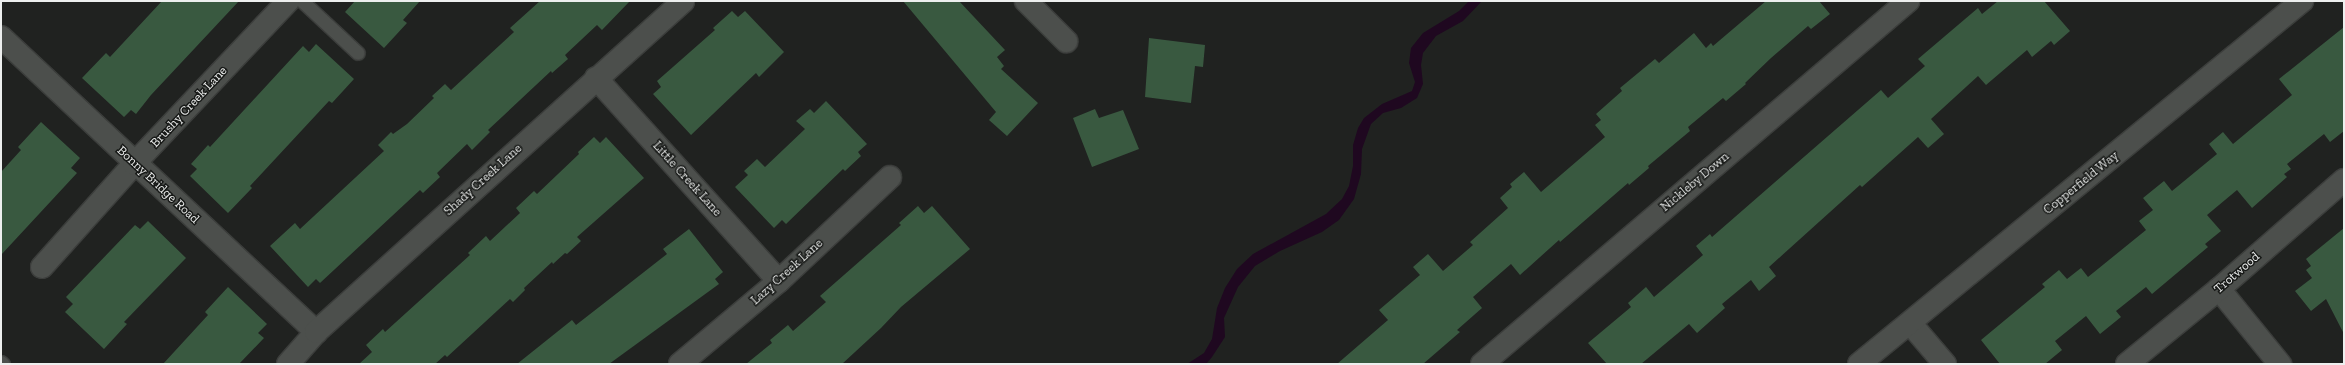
<!DOCTYPE html>
<html>
<head>
<meta charset="utf-8">
<style>
  body { margin:0 }
  #map { position:relative; width:2345px; height:365px; overflow:hidden; background:#202220; font-family:"Zilla Slab",serif }
  div>[style] { position:absolute }
  .water>* { inset:0; background:#1f0820 }
  .building>* { inset:0; background:#395940 }
  .roads { filter:drop-shadow(1px 0 #3c3e3c) drop-shadow(-1px 0 #3c3e3c) drop-shadow(0 1px #3c3e3c) drop-shadow(0 -1px #3c3e3c) }
  .lane>* { height:13px; margin:-6.5px; padding:0 6.5px; transform-origin:6.5px; border-radius:6.5px; background:#4c4f4c }
  .street>* { height:22px; margin:-11px; padding:0 11px; transform-origin:11px; border-radius:11px; background:#4c4f4c }
  span { translate:-50% -50%; white-space:nowrap; text-align:center; line-height:1.15; -webkit-text-stroke:3px #171917; paint-order:stroke }
  .street-label { font-size:13px; color:#edefee }
  .frame { position:absolute; inset:0; border:2px solid #edefee; pointer-events:none }
</style>
</head>
<body>
<div id="map">
  <div class="water">
    <div style="clip-path:polygon(1469px 1px,1482px 1px,1463px 21px,1436px 36px,1423px 53px,1421px 65px,1423px 84px,1417px 98px,1401px 108px,1383px 113px,1371px 124px,1362px 149px,1361px 174px,1354px 199px,1339px 220px,1322px 232px,1280px 251px,1255px 266px,1238px 287px,1224px 318px,1225px 337px,1212px 357px,1206px 364px,1187px 364px,1204px 353px,1212px 339px,1217px 308px,1225px 288px,1237px 269px,1253px 254px,1326px 214px,1342px 199px,1349px 186px,1353px 166px,1353px 145px,1358px 128px,1364px 118px,1382px 104px,1412px 91px,1415px 82px,1409px 63px,1411px 48px,1423px 33px,1459px 11px)"></div>
  </div>
  <div class="building">
    <div style="clip-path:polygon(162px 1px,239px 1px,151px 95px,136px 114px,131px 110px,124px 117px,82px 78px,106px 53px,110px 57px)"></div>
    <div style="clip-path:polygon(355px 1px,420px 1px,403px 20px,407px 23px,384px 48px,345px 12px)"></div>
    <div style="clip-path:polygon(540px 1px,630px 1px,602px 30px,597px 25px,565px 55px,568px 59px,552px 73px,551px 71px,488px 130px,490px 132px,472px 150px,467px 144px,437px 173px,440px 177px,423px 193px,420px 190px,320px 283px,316px 279px,308px 287px,270px 246px,295px 223px,300px 229px,384px 151px,378px 145px,391px 132px,393px 134px,407px 124px,434px 98px,432px 96px,445px 84px,451px 90px,514px 32px,510px 28px)"></div>
    <div style="clip-path:polygon(903px 1px,959px 1px,1005px 50px,997px 57px,1004px 66px,1001px 69px,1038px 103px,1007px 136px,989px 120px,996px 112px)"></div>
    <div style="clip-path:polygon(1766px 1px,1819px 1px,1830px 14px,1811px 29px,1808px 26px,1771px 58px,1745px 83px,1746px 84px,1726px 101px,1723px 98px,1688px 127px,1690px 131px,1648px 166px,1649px 168px,1629px 185px,1628px 183px,1560px 242px,1559px 240px,1520px 275px,1511px 264px,1473px 297px,1482px 308px,1457px 330px,1460px 332px,1423px 364px,1337px 364px,1388px 320px,1379px 310px,1420px 275px,1413px 267px,1428px 254px,1443px 271px,1473px 245px,1470px 242px,1508px 208px,1500px 198px,1512px 187px,1510px 184px,1524px 172px,1541px 192px,1605px 137px,1595px 125px,1601px 120px,1596px 114px,1622px 91px,1620px 88px,1655px 59px,1659px 63px,1694px 33px,1706px 48px,1711px 43px,1713px 46px)"></div>
    <div style="clip-path:polygon(1998px 1px,2044px 1px,2070px 31px,2054px 45px,2051px 41px,2032px 57px,2027px 50px,1986px 85px,1978px 76px,1931px 119px,1944px 134px,1928px 148px,1918px 137px,1862px 187px,1860px 185px,1769px 267px,1776px 276px,1759px 291px,1751px 280px,1722px 304px,1725px 308px,1697px 333px,1689px 324px,1641px 364px,1607px 364px,1588px 343px,1631px 307px,1628px 303px,1646px 287px,1654px 297px,1703px 255px,1696px 246px,1710px 234px,1712px 237px,1881px 90px,1888px 98px,1925px 66px,1918px 59px,1978px 8px,1982px 14px)"></div>
    <div style="clip-path:polygon(732px 11px,738px 17px,745px 11px,784px 52px,759px 77px,756px 73px,691px 135px,653px 94px,661px 87px,657px 81px,715px 30px,713px 28px)"></div>
    <div style="clip-path:polygon(2344px 27px,2344px 131px,2330px 142px,2324px 134px,2287px 164px,2291px 169px,2284px 174px,2287px 177px,2252px 208px,2237px 190px,2207px 215px,2221px 231px,2205px 244px,2208px 247px,2152px 294px,2146px 287px,2116px 311px,2121px 317px,2100px 334px,2086px 316px,2055px 341px,2062px 350px,2045px 364px,2000px 364px,1981px 340px,2045px 287px,2042px 284px,2059px 270px,2067px 279px,2081px 268px,2088px 277px,2146px 230px,2139px 221px,2153px 210px,2143px 198px,2164px 181px,2172px 191px,2217px 154px,2209px 144px,2223px 132px,2233px 144px,2292px 95px,2279px 79px)"></div>
    <div style="clip-path:polygon(1149px 38px,1205px 45px,1203px 67px,1195px 66px,1191px 103px,1145px 97px)"></div>
    <div style="clip-path:polygon(316px 44px,354px 79px,332px 103px,329px 101px,250px 186px,252px 188px,228px 213px,190px 176px,197px 169px,191px 164px,208px 145px,210px 147px,303px 46px,309px 52px)"></div>
    <div style="clip-path:polygon(826px 101px,867px 144px,858px 152px,861px 156px,845px 171px,843px 169px,786px 224px,782px 220px,774px 228px,735px 187px,748px 175px,744px 171px,757px 159px,765px 167px,805px 129px,796px 121px,810px 109px,814px 113px)"></div>
    <div style="clip-path:polygon(1095px 109px,1099px 118px,1123px 110px,1139px 149px,1092px 167px,1073px 118px)"></div>
    <div style="clip-path:polygon(41px 122px,80px 158px,71px 168px,77px 173px,1px 255px,1px 172px,21px 150px,18px 147px)"></div>
    <div style="clip-path:polygon(594px 137px,600px 143px,606px 137px,644px 178px,577px 237px,581px 241px,567px 254px,565px 253px,553px 264px,552px 262px,524px 288px,525px 290px,513px 302px,510px 299px,447px 357px,445px 355px,435px 364px,359px 364px,372px 352px,366px 345px,383px 329px,385px 332px,470px 255px,468px 253px,486px 236px,490px 241px,520px 213px,516px 208px,534px 191px,537px 194px,579px 154px,578px 152px)"></div>
    <div style="clip-path:polygon(918px 206px,924px 213px,932px 206px,970px 249px,901px 307px,881px 328px,842px 364px,746px 364px,772px 343px,770px 340px,788px 325px,793px 331px,826px 302px,820px 296px,901px 225px,899px 223px)"></div>
    <div style="clip-path:polygon(148px 221px,186px 258px,124px 322px,127px 324px,104px 349px,65px 312px,73px 304px,66px 297px,135px 225px,140px 229px)"></div>
    <div style="clip-path:polygon(2344px 228px,2344px 334px,2326px 299px,2311px 311px,2295px 291px,2312px 278px,2306px 270px,2311px 266px,2306px 259px)"></div>
    <div style="clip-path:polygon(689px 229px,723px 272px,715px 279px,719px 284px,609px 364px,517px 364px,572px 320px,576px 325px,621px 290px,667px 254px,663px 249px)"></div>
    <div style="clip-path:polygon(228px 287px,267px 324px,258px 333px,264px 338px,239px 364px,163px 364px,208px 315px,205px 312px)"></div>
  </div>
  <div class="roads">
    <div class="lane">
      <div style="left:302px;top:1px;width:76px;rotate:42.9deg"></div>
      <div style="left:1px;top:362px;width:3px;rotate:45deg"></div>
    </div>
    <div class="street">
      <div style="left:1026px;top:1px;width:57px;rotate:45deg"></div>
      <div style="left:1px;top:37px;width:432px;rotate:43.1deg"></div>
      <div style="left:596px;top:78px;width:273px;rotate:48deg"></div>
      <div style="left:42px;top:267px;width:138px;rotate:-48.2deg"></div>
      <div style="left:134px;top:164px;width:224px;rotate:-46.6deg"></div>
      <div style="left:2219px;top:289px;width:97px;rotate:50.9deg"></div>
      <div style="left:1910px;top:323px;width:54px;rotate:49.5deg"></div>
      <div style="left:288px;top:364px;width:43px;rotate:-48.8deg"></div>
      <div style="left:316px;top:332px;width:494px;rotate:-42deg"></div>
      <div style="left:680px;top:364px;width:129px;rotate:-40deg"></div>
      <div style="left:779px;top:281px;width:152px;rotate:-43.1deg"></div>
      <div style="left:1482px;top:364px;width:560px;rotate:-40.43deg"></div>
      <div style="left:1859px;top:364px;width:573px;rotate:-39.33deg"></div>
      <div style="left:2127px;top:364px;width:119px;rotate:-39.2deg"></div>
      <div style="left:2219px;top:289px;width:166px;rotate:-41.1deg"></div>
    </div>
  </div>
  <div class="street-label">
    <span style="left:189px;top:107px;rotate:-47deg">Brushy Creek Lane</span>
    <span style="left:687px;top:179px;rotate:48deg">Little Creek Lane</span>
    <span style="left:483px;top:180px;rotate:-42deg">Shady Creek Lane</span>
    <span style="left:1695px;top:182px;rotate:-40deg">Nickleby Down</span>
    <span style="left:2081px;top:183px;rotate:-39deg">Copperfield Way</span>
    <span style="left:158px;top:185px;rotate:43deg">Bonny Bridge Road</span>
    <span style="left:787px;top:272px;rotate:-42deg">Lazy Creek Lane</span>
    <span style="left:2237px;top:273px;rotate:-41deg">Trotwood</span>
  </div>
  <div class="frame"></div>
</div>
</body>
</html>
